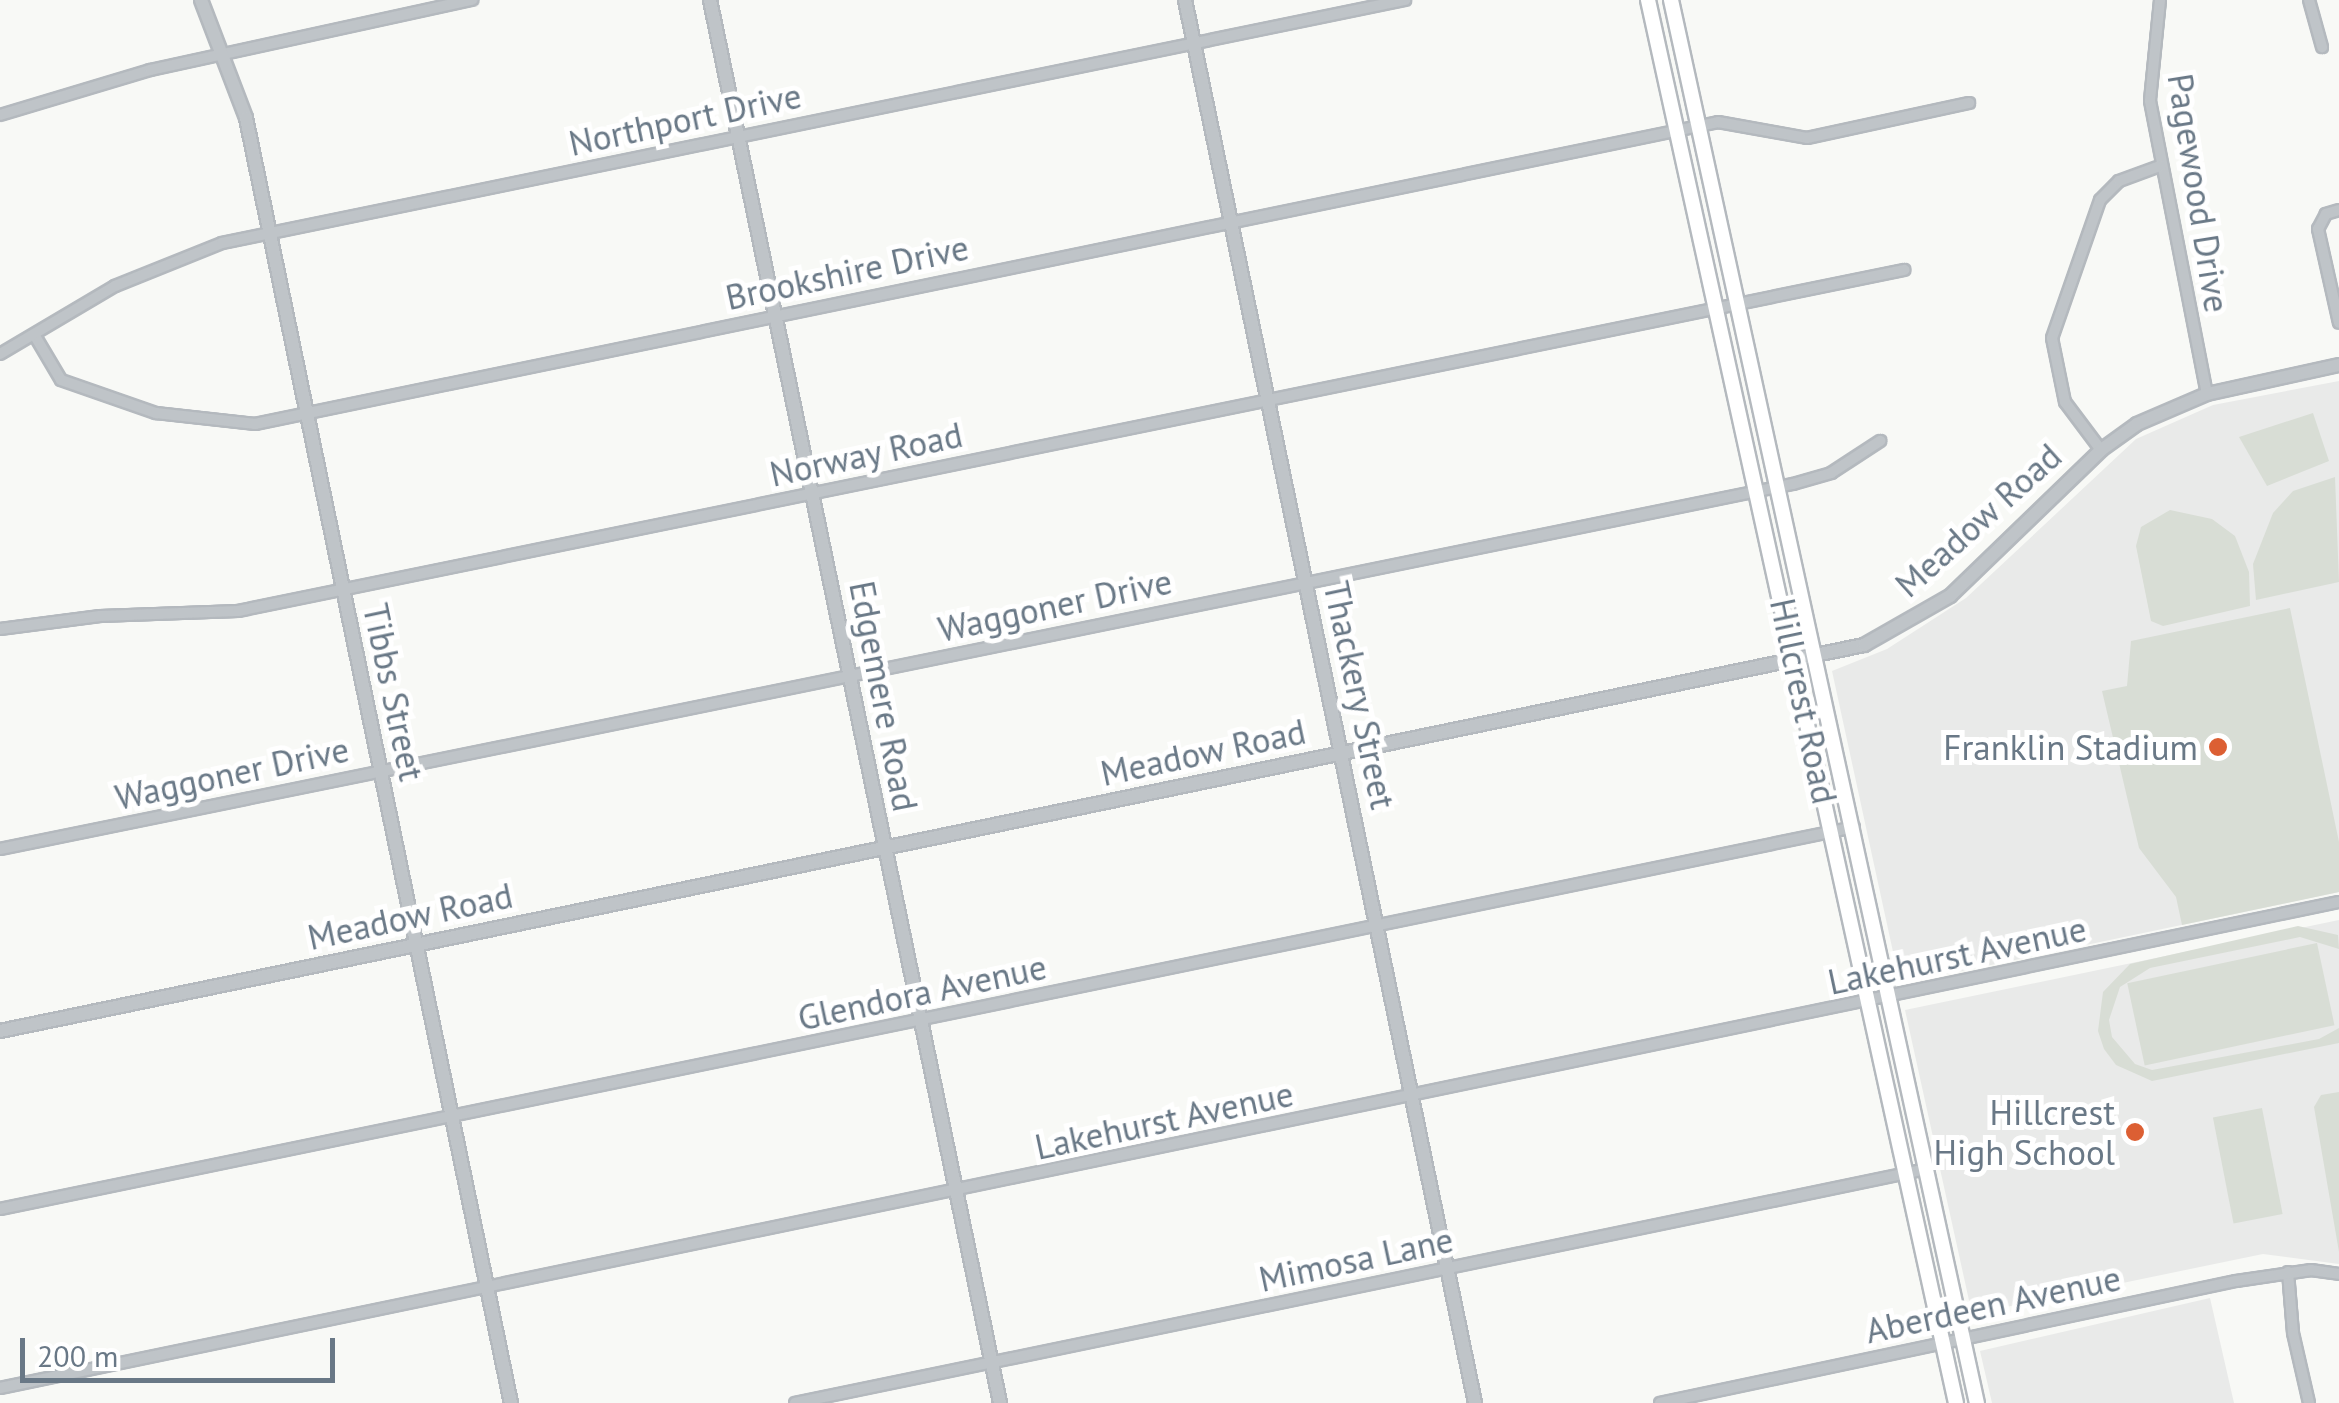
<!DOCTYPE html>
<html>
<head>
<meta charset="utf-8">
<style>
  body { margin:0 }
  #map { position:relative; width:2339px; height:1403px; overflow:hidden; background:#f8f9f6; font-family:"PT Sans",sans-serif }
  div>[style] { position:absolute }
  .built>* { inset:0; background:#e9eae9 }
  .green>* { inset:0; background:#d8ddd5; transform-origin:0 0 }
  .roads { filter:drop-shadow(2px 0 #b4b9be) drop-shadow(-2px 0 #b4b9be) drop-shadow(0 2px #b4b9be) drop-shadow(0 -2px #b4b9be) }
  .minor>* { height:10px; margin:-5px; padding:0 5px; transform-origin:5px; border-radius:5px; background:#bfc4c8 }
  .tertiary>* { height:12px; margin:-6px; padding:0 6px; transform-origin:6px; border-radius:6px; background:#bfc4c8 }
  .secondary>* { height:14px; margin:-7px; padding:0 7px; transform-origin:7px; border-radius:7px; background:#fff }
  .dots>* { width:28px; height:28px; translate:-50% -50%; box-sizing:border-box; border:5px solid #fff; border-radius:50% }
  span { translate:-50% -50%; white-space:nowrap; text-align:center; line-height:1.15; -webkit-text-stroke:10px #fff; paint-order:stroke }
  .street-label { font-size:35px; color:#697886 }
  .poi-label { font-size:35px; color:#697886 }
  .right { translate:-100% -50%; text-align:right }
  .scale { position:absolute; left:20px; top:1338px; width:315px; height:45px; box-sizing:border-box; border:5px solid #697886; border-top:0; padding-left:12px; font-size:30px; line-height:35px; white-space:nowrap; color:#697886; -webkit-text-stroke:8px #fff; paint-order:stroke }
</style>
</head>
<body>
<div id="map">
  <div class="built">
    <div style="clip-path:polygon(2339px 381px,2339px 892px,1900px 984px,1832px 671px,1887px 649px,1966px 598px,2136px 439px,2213px 405px)"></div>
    <div style="clip-path:polygon(2339px 920px,2339px 1264px,2263px 1254px,1972px 1314px,1905px 1010px)"></div>
    <div style="clip-path:polygon(2210px 1298px,2234px 1403px,1992px 1403px,1980px 1351px)"></div>
  </div>
  <div class="green">
    <div style="clip-path:polygon(2313px 413px,2329px 461px,2267px 486px,2239px 437px)"></div>
    <div style="clip-path:polygon(2335px 477px,2339px 582px,2256px 600px,2253px 564px,2273px 513px,2293px 491px)"></div>
    <div style="clip-path:polygon(2170px 510px,2212px 519px,2235px 536px,2249px 572px,2250px 606px,2163px 626px,2151px 621px,2136px 546px,2141px 527px)"></div>
    <div style="clip-path:polygon(2290px 608px,2339px 842px,2339px 892px,2182px 925px,2176px 897px,2139px 848px,2102px 691px,2127px 686px,2131px 641px)"></div>
    <div style="clip-path:polygon(2298px 926px,2338px 935px,2339px 949px,2300px 937px,2150px 968px,2120px 987px,2109px 1020px,2112px 1037px,2135px 1064px,2152px 1070px,2319px 1039px,2339px 1028px,2339px 1043px,2152px 1081px,2116px 1065px,2104px 1049px,2098px 1031px,2103px 992px,2130px 964px)"></div>
    <div style="left:2317px;top:943px;width:84px;height:194px;rotate:78deg"></div>
    <div style="clip-path:polygon(2339px 1092px,2339px 1252px,2314px 1107px,2321px 1095px)"></div>
    <div style="left:2262px;top:1108px;width:108px;height:50px;rotate:79deg"></div>
  </div>
  <div class="roads">
    <div class="minor">
      <div style="left:2160px;top:0;width:101px;rotate:95.7deg"></div>
      <div style="left:2150px;top:101px;width:298px;rotate:79deg"></div>
      <div style="left:2309px;top:0;width:49px;rotate:74.5deg"></div>
      <div style="left:0;top:115px;width:157px;rotate:-16.7deg"></div>
      <div style="left:150px;top:70px;width:330px;rotate:-12.3deg"></div>
      <div style="left:2339px;top:210px;width:14px;rotate:163deg"></div>
      <div style="left:2326px;top:214px;width:17px;rotate:118deg"></div>
      <div style="left:2318px;top:229px;width:96px;rotate:77.4deg"></div>
      <div style="left:35px;top:336px;width:51px;rotate:59.4deg"></div>
      <div style="left:61px;top:380px;width:101px;rotate:19.2deg"></div>
      <div style="left:156px;top:413px;width:100px;rotate:6.3deg"></div>
      <div style="left:255px;top:424px;width:1494px;rotate:-11.66deg"></div>
      <div style="left:1718px;top:122px;width:90px;rotate:10.2deg"></div>
      <div style="left:1807px;top:138px;width:166px;rotate:-12.2deg"></div>
      <div style="left:0;top:354px;width:134px;rotate:-30.6deg"></div>
      <div style="left:115px;top:286px;width:115px;rotate:-21.9deg"></div>
      <div style="left:222px;top:243px;width:1208px;rotate:-11.61deg"></div>
      <div style="left:2101px;top:450px;width:60px;rotate:-126.9deg"></div>
      <div style="left:2065px;top:402px;width:65px;rotate:-101.5deg"></div>
      <div style="left:2052px;top:338px;width:146px;rotate:-70.8deg"></div>
      <div style="left:2100px;top:200px;width:27px;rotate:-45deg"></div>
      <div style="left:2119px;top:181px;width:44px;rotate:-20.1deg"></div>
      <div style="left:0;top:629px;width:101px;rotate:-7.4deg"></div>
      <div style="left:100px;top:616px;width:138px;rotate:-2.1deg"></div>
      <div style="left:238px;top:611px;width:1701px;rotate:-11.57deg"></div>
      <div style="left:0;top:849px;width:1830px;rotate:-11.51deg"></div>
      <div style="left:1793px;top:484px;width:40px;rotate:-16deg"></div>
      <div style="left:1831px;top:473px;width:59px;rotate:-33.1deg"></div>
      <div style="left:0;top:1209px;width:1893px;rotate:-11.64deg"></div>
      <div style="left:2288px;top:1272px;width:61px;rotate:85.3deg"></div>
      <div style="left:2293px;top:1333px;width:72px;rotate:77.1deg"></div>
      <div style="left:0;top:1388px;width:2389px;rotate:-11.74deg"></div>
      <div style="left:795px;top:1403px;width:1156px;rotate:-11.68deg"></div>
      <div style="left:1660px;top:1403px;width:589px;rotate:-11.96deg"></div>
      <div style="left:2236px;top:1281px;width:76px;rotate:-8.3deg"></div>
      <div style="left:2311px;top:1270px;width:28px;rotate:8deg"></div>
    </div>
    <div class="tertiary">
      <div style="left:201px;top:0;width:126px;rotate:69.1deg"></div>
      <div style="left:246px;top:118px;width:1312px;rotate:78.35deg"></div>
      <div style="left:710px;top:0;width:1433px;rotate:78.32deg"></div>
      <div style="left:1185px;top:0;width:1433px;rotate:78.32deg"></div>
      <div style="left:0;top:1031px;width:1904px;rotate:-11.7deg"></div>
      <div style="left:1864px;top:645px;width:99px;rotate:-29.7deg"></div>
      <div style="left:1950px;top:596px;width:210px;rotate:-44deg"></div>
      <div style="left:2101px;top:450px;width:44px;rotate:-35.8deg"></div>
      <div style="left:2137px;top:424px;width:76px;rotate:-23.2deg"></div>
      <div style="left:2207px;top:394px;width:135px;rotate:-12.4deg"></div>
    </div>
    <div class="secondary">
      <div style="left:1648px;top:0;width:1436px;rotate:77.62deg"></div>
      <div style="left:1671px;top:0;width:1436px;rotate:77.7deg"></div>
    </div>
  </div>
  <div class="dots">
    <div style="left:2218px;top:747px;background:#dc5f33"></div>
    <div style="left:2135px;top:1132px;background:#dc5f33"></div>
  </div>
  <div class="street-label">
    <span style="left:685px;top:119px;rotate:-12deg">Northport Drive</span>
    <span style="left:2199px;top:193px;rotate:81deg">Pagewood Drive</span>
    <span style="left:847px;top:272px;rotate:-12deg">Brookshire Drive</span>
    <span style="left:866px;top:454px;rotate:-12deg">Norway Road</span>
    <span style="left:1978px;top:520px;rotate:-42deg">Meadow Road</span>
    <span style="left:1055px;top:605px;rotate:-12deg">Waggoner Drive</span>
    <span style="left:394px;top:692px;rotate:78deg">Tibbs Street</span>
    <span style="left:1360px;top:695px;rotate:78deg">Thackery Street</span>
    <span style="left:884px;top:696px;rotate:79deg">Edgemere Road</span>
    <span style="left:1804px;top:701px;rotate:78deg">Hillcrest Road</span>
    <span style="left:1203px;top:752px;rotate:-12deg">Meadow Road</span>
    <span style="left:232px;top:773px;rotate:-12deg">Waggoner Drive</span>
    <span style="left:410px;top:916px;rotate:-12deg">Meadow Road</span>
    <span style="left:1957px;top:955px;rotate:-12deg">Lakehurst Avenue</span>
    <span style="left:922px;top:992px;rotate:-12deg">Glendora Avenue</span>
    <span style="left:1164px;top:1120px;rotate:-12deg">Lakehurst Avenue</span>
    <span style="left:1356px;top:1259px;rotate:-12deg">Mimosa Lane</span>
    <span style="left:1993px;top:1304px;rotate:-12deg">Aberdeen Avenue</span>
  </div>
  <div class="poi-label">
    <span class="right" style="left:2198px;top:747px">Franklin Stadium</span>
    <span class="right" style="left:2115px;top:1132px">Hillcrest<br>High School</span>
  </div>
  <div class="scale">200 m</div>
</div>
</body>
</html>
